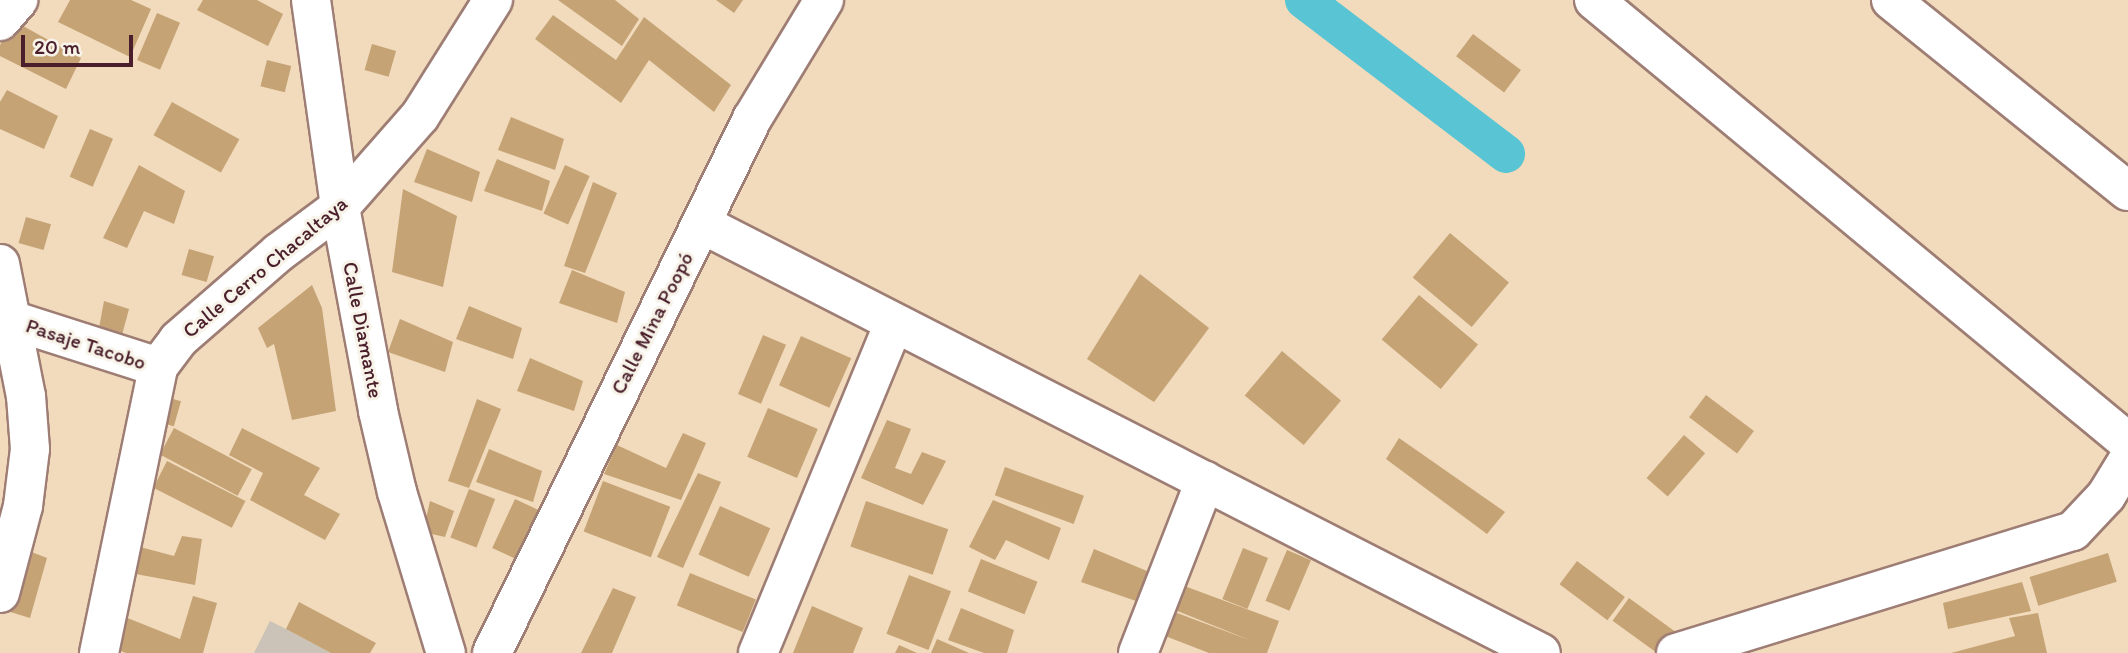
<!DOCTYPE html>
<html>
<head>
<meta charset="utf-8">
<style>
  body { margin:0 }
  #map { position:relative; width:2128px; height:653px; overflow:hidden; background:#f1dbbc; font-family:Itim,sans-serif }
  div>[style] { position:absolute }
  .industrial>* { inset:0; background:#cbc2b8 }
  .canal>* { height:38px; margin:-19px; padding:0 19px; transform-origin:19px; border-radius:19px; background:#59c4d3 }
  .building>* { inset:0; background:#c5a375; transform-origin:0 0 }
  .roads { filter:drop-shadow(2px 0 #9e7d74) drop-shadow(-2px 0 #9e7d74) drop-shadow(0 2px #9e7d74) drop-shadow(0 -2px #9e7d74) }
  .minor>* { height:38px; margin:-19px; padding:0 19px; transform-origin:19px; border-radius:19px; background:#fff }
  .tertiary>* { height:38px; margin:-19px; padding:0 19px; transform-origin:19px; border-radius:19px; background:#fff }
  span { translate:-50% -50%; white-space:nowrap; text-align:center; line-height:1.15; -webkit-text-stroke:6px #f7f3e8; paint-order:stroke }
  .street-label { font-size:21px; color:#4a1f2b }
  .scale { position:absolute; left:21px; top:35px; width:112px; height:32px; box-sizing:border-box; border:4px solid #4a1f2b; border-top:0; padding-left:9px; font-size:21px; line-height:24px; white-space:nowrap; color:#4a1f2b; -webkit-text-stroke:5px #f7f3e8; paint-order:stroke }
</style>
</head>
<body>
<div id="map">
  <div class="industrial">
    <div style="clip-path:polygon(270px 621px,286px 629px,331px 653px,254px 653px)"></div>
  </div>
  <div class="canal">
    <div style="left:1304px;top:0;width:254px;rotate:37.3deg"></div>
  </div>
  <div class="building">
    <div style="clip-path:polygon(70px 0,131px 0,151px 9px,130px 57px,58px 22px)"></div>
    <div style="clip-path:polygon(203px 0,257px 0,283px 14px,268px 46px,197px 10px)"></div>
    <div style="clip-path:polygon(558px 0,615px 0,639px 19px,622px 46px)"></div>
    <div style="clip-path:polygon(716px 0,743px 0,734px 13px)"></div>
    <div style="left:157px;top:13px;width:25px;height:51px;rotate:23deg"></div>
    <div style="clip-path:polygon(553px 15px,616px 60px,644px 17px,731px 85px,714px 112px,649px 60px,621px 103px,535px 39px)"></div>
    <div style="clip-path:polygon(14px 21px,81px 58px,66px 89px,0 56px,0 45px)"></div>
    <div style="left:1473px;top:34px;width:60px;height:28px;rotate:37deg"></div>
    <div style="left:372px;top:44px;width:25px;height:27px;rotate:16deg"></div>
    <div style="left:267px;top:60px;width:25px;height:27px;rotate:14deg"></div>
    <div style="clip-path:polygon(7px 90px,58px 116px,44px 149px,0 129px,0 102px)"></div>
    <div style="left:172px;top:102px;width:77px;height:38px;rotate:29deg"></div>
    <div style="clip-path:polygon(511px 117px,564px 139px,555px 170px,498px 150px)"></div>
    <div style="left:90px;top:129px;width:25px;height:52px;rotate:23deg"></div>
    <div style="clip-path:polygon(427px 149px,480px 172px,472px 202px,414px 182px)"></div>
    <div style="clip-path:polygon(497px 159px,550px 181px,542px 211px,484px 191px)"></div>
    <div style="clip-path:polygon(139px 165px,185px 191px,174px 224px,144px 211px,127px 248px,103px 238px)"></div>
    <div style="left:565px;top:165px;width:27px;height:53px;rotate:24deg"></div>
    <div style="clip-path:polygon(593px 182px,617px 193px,585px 273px,564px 266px)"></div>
    <div style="clip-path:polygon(403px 189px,457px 216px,443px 287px,392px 272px)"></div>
    <div style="left:26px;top:217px;width:26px;height:27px;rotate:16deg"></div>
    <div style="left:1450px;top:233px;width:77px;height:58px;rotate:40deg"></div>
    <div style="left:189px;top:249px;width:26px;height:27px;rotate:16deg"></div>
    <div style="clip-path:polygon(572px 270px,625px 292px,617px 323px,559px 303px)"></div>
    <div style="clip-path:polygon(1140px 274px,1209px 328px,1154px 402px,1087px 359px)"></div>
    <div style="clip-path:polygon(312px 285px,322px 308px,336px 411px,292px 420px,274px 344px,267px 348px,258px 328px)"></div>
    <div style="left:1419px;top:295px;width:77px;height:58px;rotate:40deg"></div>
    <div style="clip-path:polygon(104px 301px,129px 309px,122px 335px,99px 328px)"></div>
    <div style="clip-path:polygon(469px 306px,522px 328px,513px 359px,456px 339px)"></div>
    <div style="clip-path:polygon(400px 319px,453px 342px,445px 372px,388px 352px)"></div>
    <div style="left:763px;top:335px;width:25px;height:64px;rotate:23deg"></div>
    <div style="left:801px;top:336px;width:55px;height:54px;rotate:24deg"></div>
    <div style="left:1282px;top:351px;width:77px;height:58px;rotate:40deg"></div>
    <div style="clip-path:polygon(530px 358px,583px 381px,574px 411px,517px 391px)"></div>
    <div style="left:156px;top:394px;width:26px;height:26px;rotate:16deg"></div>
    <div style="left:1706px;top:395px;width:60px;height:28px;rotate:37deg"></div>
    <div style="clip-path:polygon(477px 399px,501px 409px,469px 488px,448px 481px)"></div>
    <div style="left:768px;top:408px;width:54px;height:53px;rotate:23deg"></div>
    <div style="clip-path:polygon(887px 420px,911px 429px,895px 468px,911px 474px,922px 452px,946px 461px,923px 505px,861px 478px)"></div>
    <div style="left:174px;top:428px;width:88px;height:30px;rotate:28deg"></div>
    <div style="clip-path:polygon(242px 428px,320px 468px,304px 495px,340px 514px,325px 540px,250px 500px,263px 473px,229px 455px)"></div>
    <div style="clip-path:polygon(683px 433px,706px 443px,681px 500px,604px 474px,617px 445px,666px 468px)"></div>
    <div style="left:1684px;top:435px;width:28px;height:57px;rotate:41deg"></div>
    <div style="clip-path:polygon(1399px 438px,1505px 512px,1487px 534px,1386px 459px)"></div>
    <div style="clip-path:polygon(489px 449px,542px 471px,533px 502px,476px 482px)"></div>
    <div style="left:167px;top:461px;width:88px;height:30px;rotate:27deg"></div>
    <div style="left:1005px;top:467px;width:84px;height:30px;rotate:20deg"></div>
    <div style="clip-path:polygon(698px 473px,721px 482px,683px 568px,657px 557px)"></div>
    <div style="left:603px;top:481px;width:72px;height:54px;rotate:21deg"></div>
    <div style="left:469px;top:489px;width:28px;height:52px;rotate:21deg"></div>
    <div style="left:515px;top:499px;width:26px;height:54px;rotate:25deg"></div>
    <div style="clip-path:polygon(993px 500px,1061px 528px,1049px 560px,1006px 540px,995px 560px,969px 547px)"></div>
    <div style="clip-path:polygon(430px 501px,454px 511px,445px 537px,423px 532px)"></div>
    <div style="left:866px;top:501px;width:87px;height:48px;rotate:19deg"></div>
    <div style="left:720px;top:506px;width:55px;height:53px;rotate:24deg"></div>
    <div style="clip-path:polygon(182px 536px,202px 539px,195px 585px,125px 572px,129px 544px,174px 556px)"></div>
    <div style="left:1243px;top:548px;width:27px;height:55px;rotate:22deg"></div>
    <div style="clip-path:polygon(1094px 549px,1147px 571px,1139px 602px,1081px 582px)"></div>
    <div style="left:1287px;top:550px;width:26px;height:55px;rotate:23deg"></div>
    <div style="clip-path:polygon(29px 551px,47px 558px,30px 618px,7px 611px)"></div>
    <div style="left:2108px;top:553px;width:30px;height:82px;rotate:73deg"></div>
    <div style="left:981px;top:559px;width:61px;height:35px;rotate:22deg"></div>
    <div style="left:1577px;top:561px;width:60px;height:29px;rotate:37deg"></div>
    <div style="left:690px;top:573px;width:71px;height:35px;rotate:22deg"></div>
    <div style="left:909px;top:575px;width:45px;height:63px;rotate:21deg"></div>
    <div style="clip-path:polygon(2022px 582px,2031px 611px,1948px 629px,1943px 603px)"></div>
    <div style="clip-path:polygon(1179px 584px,1279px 621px,1267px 653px,1209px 653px,1160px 634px,1169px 610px,1252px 641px,1170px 608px)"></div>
    <div style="clip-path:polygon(613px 588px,636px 597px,612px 653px,581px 653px)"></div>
    <div style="clip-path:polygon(193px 596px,217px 603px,203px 653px,126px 653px,107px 646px,115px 613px,180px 639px)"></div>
    <div style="left:1629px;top:598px;width:59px;height:28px;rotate:36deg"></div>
    <div style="clip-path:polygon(299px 602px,376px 643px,370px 653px,331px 653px,286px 629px)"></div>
    <div style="clip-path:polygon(812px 606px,863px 628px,853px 653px,793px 653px)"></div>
    <div style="clip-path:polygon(961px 608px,1014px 630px,1007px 653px,984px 653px,948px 640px)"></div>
    <div style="clip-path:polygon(2038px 613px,2047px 653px,1951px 653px,2015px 636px,2009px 618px)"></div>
    <div style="clip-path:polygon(937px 639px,969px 653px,931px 653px)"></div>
    <div style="clip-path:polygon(899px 645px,917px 653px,895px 653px)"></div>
  </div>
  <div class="roads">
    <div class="minor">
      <div style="left:1594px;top:0;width:693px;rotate:39.62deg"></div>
      <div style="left:1891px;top:0;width:304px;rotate:38.9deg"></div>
      <div style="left:0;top:21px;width:28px;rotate:-49deg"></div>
      <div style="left:702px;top:224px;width:942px;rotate:27.08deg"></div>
      <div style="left:0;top:264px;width:135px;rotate:78.9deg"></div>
      <div style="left:26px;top:396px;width:53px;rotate:85.7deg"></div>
      <div style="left:30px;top:449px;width:57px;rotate:97deg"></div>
      <div style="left:23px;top:506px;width:90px;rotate:104.8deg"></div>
      <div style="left:14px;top:321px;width:151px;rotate:17.7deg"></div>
      <div style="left:99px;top:653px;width:292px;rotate:-78.3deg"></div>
      <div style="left:158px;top:367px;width:34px;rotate:-53deg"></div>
      <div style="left:178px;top:340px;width:133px;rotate:-41deg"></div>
      <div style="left:278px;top:253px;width:77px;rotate:-36.6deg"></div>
      <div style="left:340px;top:207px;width:121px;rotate:-48.7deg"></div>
      <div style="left:420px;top:116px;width:137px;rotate:-57.8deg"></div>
      <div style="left:492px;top:653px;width:594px;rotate:-64.04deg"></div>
      <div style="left:752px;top:119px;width:139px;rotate:-58.8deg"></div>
      <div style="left:758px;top:653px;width:355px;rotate:-67.6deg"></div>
      <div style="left:1138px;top:653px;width:185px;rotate:-68.7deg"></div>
      <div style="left:1676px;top:653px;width:415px;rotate:-17.1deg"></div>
      <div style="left:2073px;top:531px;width:48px;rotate:-46.7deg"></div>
      <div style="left:2106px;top:496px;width:42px;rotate:-58.6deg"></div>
    </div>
    <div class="tertiary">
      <div style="left:311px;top:0;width:209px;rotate:82deg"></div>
      <div style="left:340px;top:207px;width:208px;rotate:79.4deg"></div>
      <div style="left:378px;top:411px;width:83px;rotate:76.8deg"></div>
      <div style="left:397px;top:492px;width:168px;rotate:73.1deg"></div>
    </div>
  </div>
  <div class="street-label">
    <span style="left:265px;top:267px;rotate:-40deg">Calle Cerro Chacaltaya</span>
    <span style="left:652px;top:323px;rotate:-63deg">Calle Mina Poopó</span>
    <span style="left:363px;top:330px;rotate:79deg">Calle Diamante</span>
    <span style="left:86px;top:344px;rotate:18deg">Pasaje Tacobo</span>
  </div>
  <div class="scale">20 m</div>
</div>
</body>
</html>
